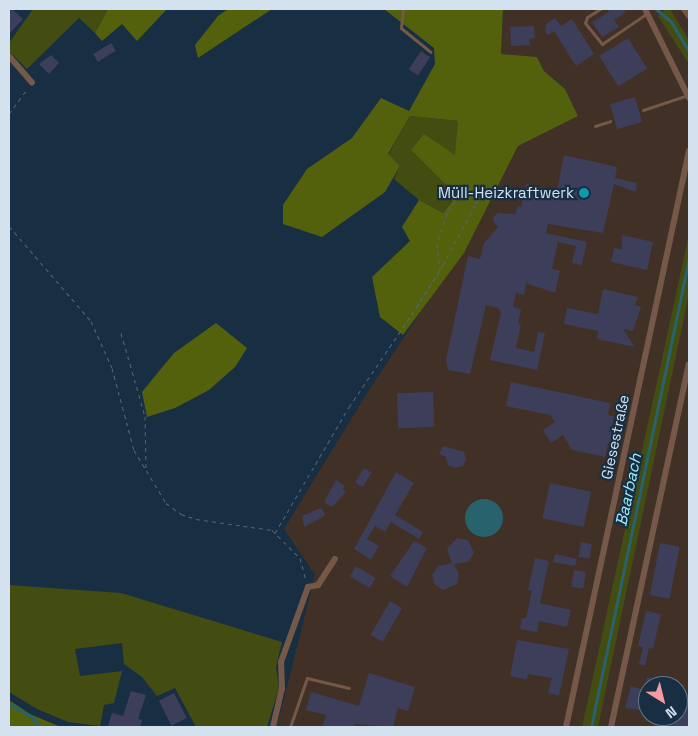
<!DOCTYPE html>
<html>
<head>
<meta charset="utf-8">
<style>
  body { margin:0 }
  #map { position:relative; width:698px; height:736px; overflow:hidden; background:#182f43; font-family:"Space Grotesk",sans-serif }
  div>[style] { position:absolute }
  .industrial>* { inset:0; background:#403025 }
  .green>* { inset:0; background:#434d11 }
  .forest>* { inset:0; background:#54610c }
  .water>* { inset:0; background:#28626d }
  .round { border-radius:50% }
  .stream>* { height:2.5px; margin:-1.25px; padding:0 1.25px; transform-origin:1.25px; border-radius:1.25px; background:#28626d }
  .building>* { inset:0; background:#3d3e5a; transform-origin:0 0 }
  .path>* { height:1px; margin-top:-0.5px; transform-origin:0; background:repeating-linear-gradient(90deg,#516577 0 4px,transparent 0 8px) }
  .service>* { height:3px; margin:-1.5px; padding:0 1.5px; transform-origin:1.5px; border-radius:1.5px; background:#755847 }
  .minor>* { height:6px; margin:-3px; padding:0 3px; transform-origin:3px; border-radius:3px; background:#755847 }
  .dots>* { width:14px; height:14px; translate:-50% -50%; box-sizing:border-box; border:2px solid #182f43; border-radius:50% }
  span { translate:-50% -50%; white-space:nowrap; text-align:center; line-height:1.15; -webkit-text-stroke:4.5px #182f43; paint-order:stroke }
  .poi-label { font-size:15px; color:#d4e2f0 }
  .right { translate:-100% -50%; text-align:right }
  .street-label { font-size:15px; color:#d4e2f0 }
  .water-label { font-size:16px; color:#9decfc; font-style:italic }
  .frame { position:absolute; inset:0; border:10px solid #d4e2f0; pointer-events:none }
  .north { position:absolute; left:638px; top:676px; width:50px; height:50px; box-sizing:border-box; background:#182f43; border:1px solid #637788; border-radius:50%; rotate:144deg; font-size:14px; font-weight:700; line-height:20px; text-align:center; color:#d4e2f0 }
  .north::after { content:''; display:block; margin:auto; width:18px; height:22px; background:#f49aa4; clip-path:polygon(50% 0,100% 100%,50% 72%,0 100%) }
</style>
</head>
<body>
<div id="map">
  <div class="industrial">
    <div style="clip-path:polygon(evenodd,503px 9px,689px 9px,689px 727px,277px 727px,315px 575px,284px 529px,364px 398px,444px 276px,464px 253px,518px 146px,578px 116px,565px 89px,544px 71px,537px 57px,501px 54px,503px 9px,648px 686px,678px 686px,678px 716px,648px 716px,648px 686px)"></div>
  </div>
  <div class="green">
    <div style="clip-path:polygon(33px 9px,108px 9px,95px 33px,79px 18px,27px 69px,9px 51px,9px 43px)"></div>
    <div style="clip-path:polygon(665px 9px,670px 9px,689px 40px,689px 64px,658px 16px)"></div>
    <div style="clip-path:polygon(410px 116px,458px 121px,456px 155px,411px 150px,447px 186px,452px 200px,443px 213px,419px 200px,394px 179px,400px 166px,388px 155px)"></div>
    <div style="clip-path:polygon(689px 234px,689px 294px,598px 727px,582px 727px)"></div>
    <div style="clip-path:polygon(9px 585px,121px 593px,282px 642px,276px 667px,279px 688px,267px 727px,196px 727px,175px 688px,157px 696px,142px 677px,124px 664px,122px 643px,75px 649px,80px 676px,122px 671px,114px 703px,104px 705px,100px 726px,68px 722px,37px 709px,9px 692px)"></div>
  </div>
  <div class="forest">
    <div style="clip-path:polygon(108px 9px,167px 9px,137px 41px,122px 24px,102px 41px,95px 33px)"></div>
    <div style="clip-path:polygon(228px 9px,272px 9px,198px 58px,195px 45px,218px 16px)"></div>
    <div style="clip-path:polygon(384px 9px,503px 9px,501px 54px,537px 57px,544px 71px,565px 89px,578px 116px,518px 146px,464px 253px,403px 335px,380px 317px,372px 277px,410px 241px,402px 227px,419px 200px,443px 213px,452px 201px,447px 186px,411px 150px,424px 134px,455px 155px,458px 121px,410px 116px,388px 154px,400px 166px,385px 192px,322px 237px,283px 224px,283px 205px,307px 169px,352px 138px,381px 98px,409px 111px,435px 64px,434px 48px)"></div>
    <div style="clip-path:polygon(216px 323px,247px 348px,235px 367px,209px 390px,175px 408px,147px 417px,142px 392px,174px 353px)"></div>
    <div style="clip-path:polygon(9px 700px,30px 714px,61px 727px,9px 727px)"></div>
  </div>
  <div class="water">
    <div class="round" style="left:465px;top:499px;width:38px;height:38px"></div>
  </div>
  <div class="stream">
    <div style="left:656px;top:9px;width:19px;rotate:39deg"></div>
    <div style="left:671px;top:21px;width:35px;rotate:59deg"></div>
    <div style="left:9px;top:704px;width:26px;rotate:29deg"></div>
    <div style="left:32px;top:717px;width:12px;rotate:55deg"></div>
    <div style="left:591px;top:727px;width:479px;rotate:-78.2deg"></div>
  </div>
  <div class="building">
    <div style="clip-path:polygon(12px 9px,23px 19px,9px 34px,9px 13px)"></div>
    <div style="clip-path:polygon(607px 9px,624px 9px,625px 13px,614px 20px,619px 27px,602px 37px,592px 22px,609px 12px)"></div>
    <div style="clip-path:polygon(555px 18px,561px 26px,572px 19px,594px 54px,576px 66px,554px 31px,548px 35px,545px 31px,546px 24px)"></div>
    <div style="clip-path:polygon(534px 26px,535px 38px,529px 39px,530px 45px,511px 46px,510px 27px)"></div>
    <div style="left:628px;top:38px;width:36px;height:34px;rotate:58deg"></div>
    <div style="left:111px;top:43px;width:9px;height:21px;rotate:58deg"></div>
    <div style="left:421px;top:51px;width:11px;height:22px;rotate:34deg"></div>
    <div style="clip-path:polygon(51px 55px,59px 63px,49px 74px,39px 64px)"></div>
    <div style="left:635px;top:97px;width:26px;height:26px;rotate:74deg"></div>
    <div style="clip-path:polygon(564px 155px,617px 167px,615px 178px,637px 183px,636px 192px,614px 184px,603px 233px,548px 224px,546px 233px,587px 242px,582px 265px,572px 263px,576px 246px,558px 242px,552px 269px,560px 271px,555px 293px,526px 283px,524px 295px,516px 293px,513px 307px,521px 309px,518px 323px,521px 324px,516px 348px,534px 352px,538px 332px,545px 333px,537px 370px,490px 360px,501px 313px,498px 308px,486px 305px,470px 374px,448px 370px,446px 360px,468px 256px,480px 259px,484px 243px,498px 227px,493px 221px,494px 216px,498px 213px,516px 214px,517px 206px,521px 207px,526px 184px,557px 191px)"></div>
    <div style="clip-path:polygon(622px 235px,653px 242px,647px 270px,611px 262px,614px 248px,622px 250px)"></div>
    <div style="clip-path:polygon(603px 289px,638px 297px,635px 305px,641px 307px,633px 331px,623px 329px,635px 347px,597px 339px,598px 331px,564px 324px,567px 308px,598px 314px)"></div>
    <div style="clip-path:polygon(511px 382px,610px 403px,608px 415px,614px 416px,611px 431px,614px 436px,608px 444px,605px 457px,572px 450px,563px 435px,551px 443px,543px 430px,555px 422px,550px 415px,506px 406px)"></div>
    <div style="left:433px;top:392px;width:35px;height:36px;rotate:88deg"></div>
    <div style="clip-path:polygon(443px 446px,464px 452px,466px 459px,463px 466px,455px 468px,448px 465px,446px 457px,439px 454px)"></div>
    <div style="left:364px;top:468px;width:9px;height:17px;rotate:32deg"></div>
    <div style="clip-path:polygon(396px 472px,414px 483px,395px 515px,423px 532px,419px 539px,391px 522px,385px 532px,375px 526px,367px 539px,379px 546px,371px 560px,354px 549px)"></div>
    <div style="clip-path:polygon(336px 480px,345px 486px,343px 490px,346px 492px,332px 507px,324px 502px)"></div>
    <div style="left:550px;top:483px;width:42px;height:36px;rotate:12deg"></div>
    <div style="clip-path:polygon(321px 508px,325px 514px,323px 517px,304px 527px,302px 516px)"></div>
    <div style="clip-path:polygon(457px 538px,468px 540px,474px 553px,468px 562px,454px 564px,459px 574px,457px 584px,443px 590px,435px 585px,432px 575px,438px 566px,452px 563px,447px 549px)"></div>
    <div style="clip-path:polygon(414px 541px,427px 548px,407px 587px,390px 576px)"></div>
    <div style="left:581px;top:542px;width:11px;height:15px;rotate:10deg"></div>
    <div style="left:660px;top:543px;width:20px;height:53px;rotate:11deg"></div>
    <div style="clip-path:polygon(555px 554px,577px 559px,575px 566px,553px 562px)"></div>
    <div style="clip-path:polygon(535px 558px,549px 561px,540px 603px,571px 610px,567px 627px,539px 621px,537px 632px,520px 629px,522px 618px,526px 618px,532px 591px,528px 590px)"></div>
    <div style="left:356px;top:566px;width:23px;height:12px;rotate:31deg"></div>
    <div style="left:574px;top:570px;width:12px;height:17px;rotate:9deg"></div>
    <div style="left:390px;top:601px;width:14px;height:39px;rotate:30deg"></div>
    <div style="clip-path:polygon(646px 611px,661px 614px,653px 649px,649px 648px,645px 666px,639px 664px,643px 647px,638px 646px)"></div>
    <div style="clip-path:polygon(517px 640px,569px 649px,559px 696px,548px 693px,552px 678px,528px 674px,527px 680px,510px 676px)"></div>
    <div style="clip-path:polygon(369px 673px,415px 687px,408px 711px,398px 708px,393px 727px,355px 724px,355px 727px,322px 727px,326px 715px,306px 710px,311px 692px,359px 706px)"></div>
    <div style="clip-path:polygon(647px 677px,655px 679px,653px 686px,648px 686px,648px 711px,625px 708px,631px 686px,643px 690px)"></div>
    <div style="clip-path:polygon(131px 691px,146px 695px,138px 719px,142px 720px,140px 727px,108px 726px,112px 713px,123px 716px)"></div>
    <div style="left:174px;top:693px;width:28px;height:17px;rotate:63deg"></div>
    <div style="clip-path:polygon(682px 694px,689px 695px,689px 727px,663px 726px,663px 716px,678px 716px)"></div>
  </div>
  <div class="path">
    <div style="left:9px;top:114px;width:31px;rotate:-54deg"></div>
    <div style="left:9px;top:226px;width:125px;rotate:49.2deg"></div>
    <div style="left:91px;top:321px;width:51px;rotate:65.9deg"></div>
    <div style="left:112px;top:368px;width:85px;rotate:75deg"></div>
    <div style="left:134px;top:450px;width:62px;rotate:58.9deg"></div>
    <div style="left:166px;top:503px;width:19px;rotate:36deg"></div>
    <div style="left:181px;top:514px;width:16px;rotate:18deg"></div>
    <div style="left:196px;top:519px;width:77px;rotate:8.2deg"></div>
    <div style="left:272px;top:530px;width:40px;rotate:45deg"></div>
    <div style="left:300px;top:558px;width:24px;rotate:75deg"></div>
    <div style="left:121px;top:333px;width:86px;rotate:73.9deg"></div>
    <div style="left:145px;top:416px;width:54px;rotate:88.9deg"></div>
    <div style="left:275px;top:533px;width:146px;rotate:-59.6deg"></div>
    <div style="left:349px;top:407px;width:120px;rotate:-55.9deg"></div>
    <div style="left:416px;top:308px;width:39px;rotate:-58deg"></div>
    <div style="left:437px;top:275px;width:12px;rotate:-59deg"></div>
    <div style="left:443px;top:265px;width:69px;rotate:-61.6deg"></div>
    <div style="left:476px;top:204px;width:16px;rotate:-72deg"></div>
    <div style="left:481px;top:189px;width:5px;rotate:-127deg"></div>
    <div style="left:478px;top:185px;width:20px;rotate:153deg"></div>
    <div style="left:460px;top:194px;width:23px;rotate:124deg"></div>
    <div style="left:447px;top:213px;width:33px;rotate:108deg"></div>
    <div style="left:437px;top:244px;width:26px;rotate:83deg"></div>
    <div style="left:440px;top:270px;width:45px;rotate:122.3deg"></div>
  </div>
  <div class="service">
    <div style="left:403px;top:9px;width:19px;rotate:96deg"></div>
    <div style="left:401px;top:28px;width:38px;rotate:39deg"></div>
    <div style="left:600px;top:9px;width:15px;rotate:148deg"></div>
    <div style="left:587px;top:17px;width:6px;rotate:108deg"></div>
    <div style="left:585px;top:23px;width:27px;rotate:51deg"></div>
    <div style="left:602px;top:44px;width:53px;rotate:-34.3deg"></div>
    <div style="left:643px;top:110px;width:47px;rotate:-18.4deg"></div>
    <div style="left:595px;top:126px;width:16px;rotate:-18deg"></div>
    <div style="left:290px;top:727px;width:52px;rotate:-70.9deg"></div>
    <div style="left:307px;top:678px;width:43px;rotate:13.4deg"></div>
  </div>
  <div class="minor">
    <div style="left:645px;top:9px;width:99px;rotate:63.7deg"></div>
    <div style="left:684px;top:9px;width:9px;rotate:54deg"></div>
    <div style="left:9px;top:56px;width:35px;rotate:49deg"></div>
    <div style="left:273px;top:727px;width:39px;rotate:-77deg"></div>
    <div style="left:282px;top:689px;width:27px;rotate:-92deg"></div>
    <div style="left:281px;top:662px;width:80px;rotate:-70.2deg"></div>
    <div style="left:308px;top:587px;width:10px;rotate:-11deg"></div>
    <div style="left:318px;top:585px;width:31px;rotate:-57deg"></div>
    <div style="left:566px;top:727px;width:589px;rotate:-77.95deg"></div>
    <div style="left:611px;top:727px;width:371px;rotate:-77.9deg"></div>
  </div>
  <div class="dots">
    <div style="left:584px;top:193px;background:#0f9aa8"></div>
  </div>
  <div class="poi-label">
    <span class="right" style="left:574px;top:193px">Müll-Heizkraftwerk</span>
  </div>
  <div class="street-label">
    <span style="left:615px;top:437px;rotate:-78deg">Giesestraße</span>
  </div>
  <div class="water-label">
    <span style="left:629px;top:490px;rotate:-78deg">Baarbach</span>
  </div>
  <div class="frame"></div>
  <div class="north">N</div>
</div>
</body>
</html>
